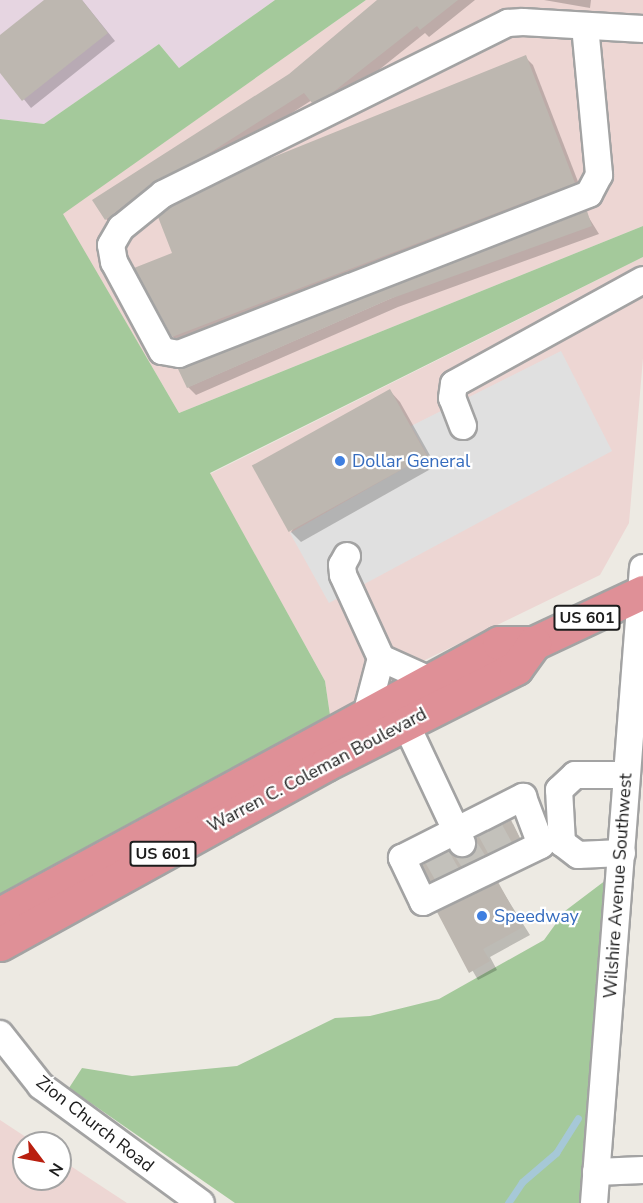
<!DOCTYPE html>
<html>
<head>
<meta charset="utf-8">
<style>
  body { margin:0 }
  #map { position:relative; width:643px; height:1203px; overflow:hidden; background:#edeae3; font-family:"Nunito Sans",sans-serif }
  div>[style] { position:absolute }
  .commercial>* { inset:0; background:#edd6d3 }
  .industrial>* { inset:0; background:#e6d5e1 }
  .forest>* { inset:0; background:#a4c99b }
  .parking>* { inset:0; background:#e0e0e0 }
  .shadow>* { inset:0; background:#0003 }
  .stream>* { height:7px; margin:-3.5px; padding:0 3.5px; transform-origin:3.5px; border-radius:3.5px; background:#a6c8d7 }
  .building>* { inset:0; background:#bdb7b0; transform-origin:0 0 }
  .minor-tunnel>* { height:26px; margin-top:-13px; transform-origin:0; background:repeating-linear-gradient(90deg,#c3c1bb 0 26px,transparent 0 39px) }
  .roads { filter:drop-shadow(2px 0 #a3a3a3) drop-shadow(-2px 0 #a3a3a3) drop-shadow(0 2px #a3a3a3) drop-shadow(0 -2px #a3a3a3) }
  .minor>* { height:26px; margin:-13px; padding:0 13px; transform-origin:13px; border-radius:13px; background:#fff }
  .highway>* { height:33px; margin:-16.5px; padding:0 16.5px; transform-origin:16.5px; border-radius:16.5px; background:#df9097 }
  .dots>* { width:16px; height:16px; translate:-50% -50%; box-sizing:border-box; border:3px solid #fff; border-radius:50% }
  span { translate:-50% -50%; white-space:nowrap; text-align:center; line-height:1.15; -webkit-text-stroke:4.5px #fff; paint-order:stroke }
  .shield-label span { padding:2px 4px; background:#fff; border:2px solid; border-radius:4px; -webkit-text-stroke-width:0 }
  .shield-label { font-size:16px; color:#1c1c1c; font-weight:700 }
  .shop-label { font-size:18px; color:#366cbe }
  .left { translate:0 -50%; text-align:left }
  .street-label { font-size:18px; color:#1c1c1c }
  .north { position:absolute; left:12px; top:1131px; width:60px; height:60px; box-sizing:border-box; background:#fff; border:2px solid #a4a4a4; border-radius:50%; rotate:122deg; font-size:16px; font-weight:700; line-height:24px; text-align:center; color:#1c1c1c }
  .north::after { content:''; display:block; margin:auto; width:21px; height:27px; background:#b91f0f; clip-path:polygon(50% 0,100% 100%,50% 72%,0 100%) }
</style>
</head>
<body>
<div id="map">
  <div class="commercial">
    <div style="clip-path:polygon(366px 0,643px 0,643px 226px,179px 413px,62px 214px)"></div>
    <div style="clip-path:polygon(643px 257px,643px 358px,629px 523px,600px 575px,423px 661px,330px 715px,325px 681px,210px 474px)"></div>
    <div style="clip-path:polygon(0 1120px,35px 1143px,24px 1143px,24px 1179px,60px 1179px,60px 1159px,127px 1203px,0 1203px)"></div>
  </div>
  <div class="industrial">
    <div style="clip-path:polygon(0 0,275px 0,179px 68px,159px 44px,44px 124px,0 119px)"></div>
  </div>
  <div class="forest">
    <div style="clip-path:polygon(275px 0,366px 0,63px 214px,179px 413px,643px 226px,643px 257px,210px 473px,325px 681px,330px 715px,0 896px,0 119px,44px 124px,159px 44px,179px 68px)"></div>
    <div style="clip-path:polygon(606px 880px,582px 1203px,235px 1203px,69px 1088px,82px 1068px,132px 1076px,237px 1066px,335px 1018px,370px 1016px,439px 999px,544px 940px,565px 911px)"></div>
  </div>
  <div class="parking">
    <div style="clip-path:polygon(561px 351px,612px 451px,329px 603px,290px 533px,427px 455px,411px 426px)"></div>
  </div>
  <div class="shadow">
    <div style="clip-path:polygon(46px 0,82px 0,115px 41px,31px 108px,0 70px,0 37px)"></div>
    <div style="clip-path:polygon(386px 0,475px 0,429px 37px,425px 33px,340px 101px,322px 110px,312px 100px,114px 227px,106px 219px)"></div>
    <div style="clip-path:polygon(544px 0,591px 0,590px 8px)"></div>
    <div style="clip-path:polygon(525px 57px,533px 65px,582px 192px,181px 345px,173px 337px,174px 254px)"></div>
    <div style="clip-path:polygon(586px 213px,599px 234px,398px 307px,196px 395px,188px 387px)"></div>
    <div style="clip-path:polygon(390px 391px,400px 402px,436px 466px,301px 542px,291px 532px)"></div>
    <div style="clip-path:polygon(513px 824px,521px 841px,431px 881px,460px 859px,470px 858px)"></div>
    <div style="clip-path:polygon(498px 884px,530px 935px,490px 957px,497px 970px,478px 980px,439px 913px)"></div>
  </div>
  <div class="stream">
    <div style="left:508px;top:1203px;width:25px;rotate:-56deg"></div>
    <div style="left:522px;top:1182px;width:45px;rotate:-40.5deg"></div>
    <div style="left:556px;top:1153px;width:41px;rotate:-57.8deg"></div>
  </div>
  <div class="building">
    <div style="clip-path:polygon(44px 0,82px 0,108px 33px,22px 101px,0 73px,0 35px)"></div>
    <div style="clip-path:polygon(377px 0,458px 0,420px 30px,417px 26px,332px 93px,312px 103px,304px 93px,200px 159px,156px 181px,105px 220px,92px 200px,289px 74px)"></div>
    <div style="clip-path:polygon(526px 55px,575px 183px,172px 337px,134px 268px,172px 253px,158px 217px,171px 207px,256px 164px)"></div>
    <div style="clip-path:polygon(587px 211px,592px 226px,390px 299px,187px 388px,178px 369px)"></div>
    <div style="left:390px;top:389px;width:76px;height:158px;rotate:61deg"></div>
    <div style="clip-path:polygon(511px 820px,520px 838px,430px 882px,422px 865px,450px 851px,460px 858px,469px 856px,475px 851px,476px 838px)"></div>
    <div style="clip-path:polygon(498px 882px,523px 927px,483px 949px,490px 961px,469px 973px,437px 912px)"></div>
  </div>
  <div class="minor-tunnel">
    <div style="left:489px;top:828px;width:25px;rotate:61deg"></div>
    <div style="left:462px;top:843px;width:25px;rotate:58deg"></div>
    <div style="left:437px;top:857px;width:24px;rotate:60deg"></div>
  </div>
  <div class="roads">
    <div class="minor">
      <div style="left:585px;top:26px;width:150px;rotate:84.6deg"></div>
      <div style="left:599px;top:175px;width:21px;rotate:118deg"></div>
      <div style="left:589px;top:194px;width:440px;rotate:158.7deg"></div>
      <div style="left:179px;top:354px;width:17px;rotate:-170deg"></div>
      <div style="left:162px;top:351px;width:101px;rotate:-118.3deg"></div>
      <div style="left:114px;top:262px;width:17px;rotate:-100deg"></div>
      <div style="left:111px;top:245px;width:20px;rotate:-60deg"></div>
      <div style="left:121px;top:228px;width:54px;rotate:-39deg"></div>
      <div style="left:163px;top:194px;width:385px;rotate:-26.4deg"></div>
      <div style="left:508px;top:23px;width:15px;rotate:-4deg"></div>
      <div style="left:523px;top:22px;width:120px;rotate:3.3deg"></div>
      <div style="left:463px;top:426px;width:30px;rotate:-111deg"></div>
      <div style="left:452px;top:398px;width:14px;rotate:-82deg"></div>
      <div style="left:454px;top:384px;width:216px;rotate:-28.8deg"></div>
      <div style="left:347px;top:556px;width:10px;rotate:119deg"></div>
      <div style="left:342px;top:565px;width:10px;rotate:84deg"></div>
      <div style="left:343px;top:575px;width:91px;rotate:65.4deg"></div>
      <div style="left:381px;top:658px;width:56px;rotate:24.3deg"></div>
      <div style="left:366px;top:715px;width:59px;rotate:-75.3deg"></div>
      <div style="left:405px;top:722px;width:134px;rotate:64.8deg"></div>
      <div style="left:523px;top:797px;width:51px;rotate:69.4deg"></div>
      <div style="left:541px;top:845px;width:131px;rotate:154.2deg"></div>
      <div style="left:423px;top:902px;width:49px;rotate:-115.5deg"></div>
      <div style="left:402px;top:858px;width:136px;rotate:-26.8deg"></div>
      <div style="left:622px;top:853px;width:44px;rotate:177.4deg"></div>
      <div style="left:578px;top:855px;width:20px;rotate:-143deg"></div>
      <div style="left:562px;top:843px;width:53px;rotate:-93.2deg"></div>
      <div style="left:559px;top:790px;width:22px;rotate:-43deg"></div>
      <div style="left:575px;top:775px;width:51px"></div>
      <div style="left:0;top:1034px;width:66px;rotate:51.7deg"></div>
      <div style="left:41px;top:1086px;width:198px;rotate:36.2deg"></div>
      <div style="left:596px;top:1172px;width:47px;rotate:-2.4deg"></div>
      <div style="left:594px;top:1203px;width:637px;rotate:-85.59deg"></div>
    </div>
    <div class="highway">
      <div style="left:0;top:914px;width:568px;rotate:-28.51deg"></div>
      <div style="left:499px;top:643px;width:35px"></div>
      <div style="left:534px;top:643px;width:120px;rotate:-25.1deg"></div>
      <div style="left:0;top:944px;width:372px;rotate:-28.9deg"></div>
      <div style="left:326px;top:764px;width:213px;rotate:-26.8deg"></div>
      <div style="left:516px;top:668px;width:31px;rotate:-54deg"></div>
    </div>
  </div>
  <div class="dots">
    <div style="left:340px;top:461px;background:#3f7fe0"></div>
    <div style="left:482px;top:916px;background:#3f7fe0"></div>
  </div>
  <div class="shield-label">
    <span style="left:587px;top:618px">US 601</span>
    <span style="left:163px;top:854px">US 601</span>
  </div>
  <div class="shop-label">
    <span class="left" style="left:352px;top:461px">Dollar General</span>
    <span class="left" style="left:494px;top:916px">Speedway</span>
  </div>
  <div class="street-label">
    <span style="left:317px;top:770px;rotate:-28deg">Warren C. Coleman Boulevard</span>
    <span style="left:618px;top:886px;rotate:-86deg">Wilshire Avenue Southwest</span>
    <span style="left:95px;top:1124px;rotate:38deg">Zion Church Road</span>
  </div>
  <div class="north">N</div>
</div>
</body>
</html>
